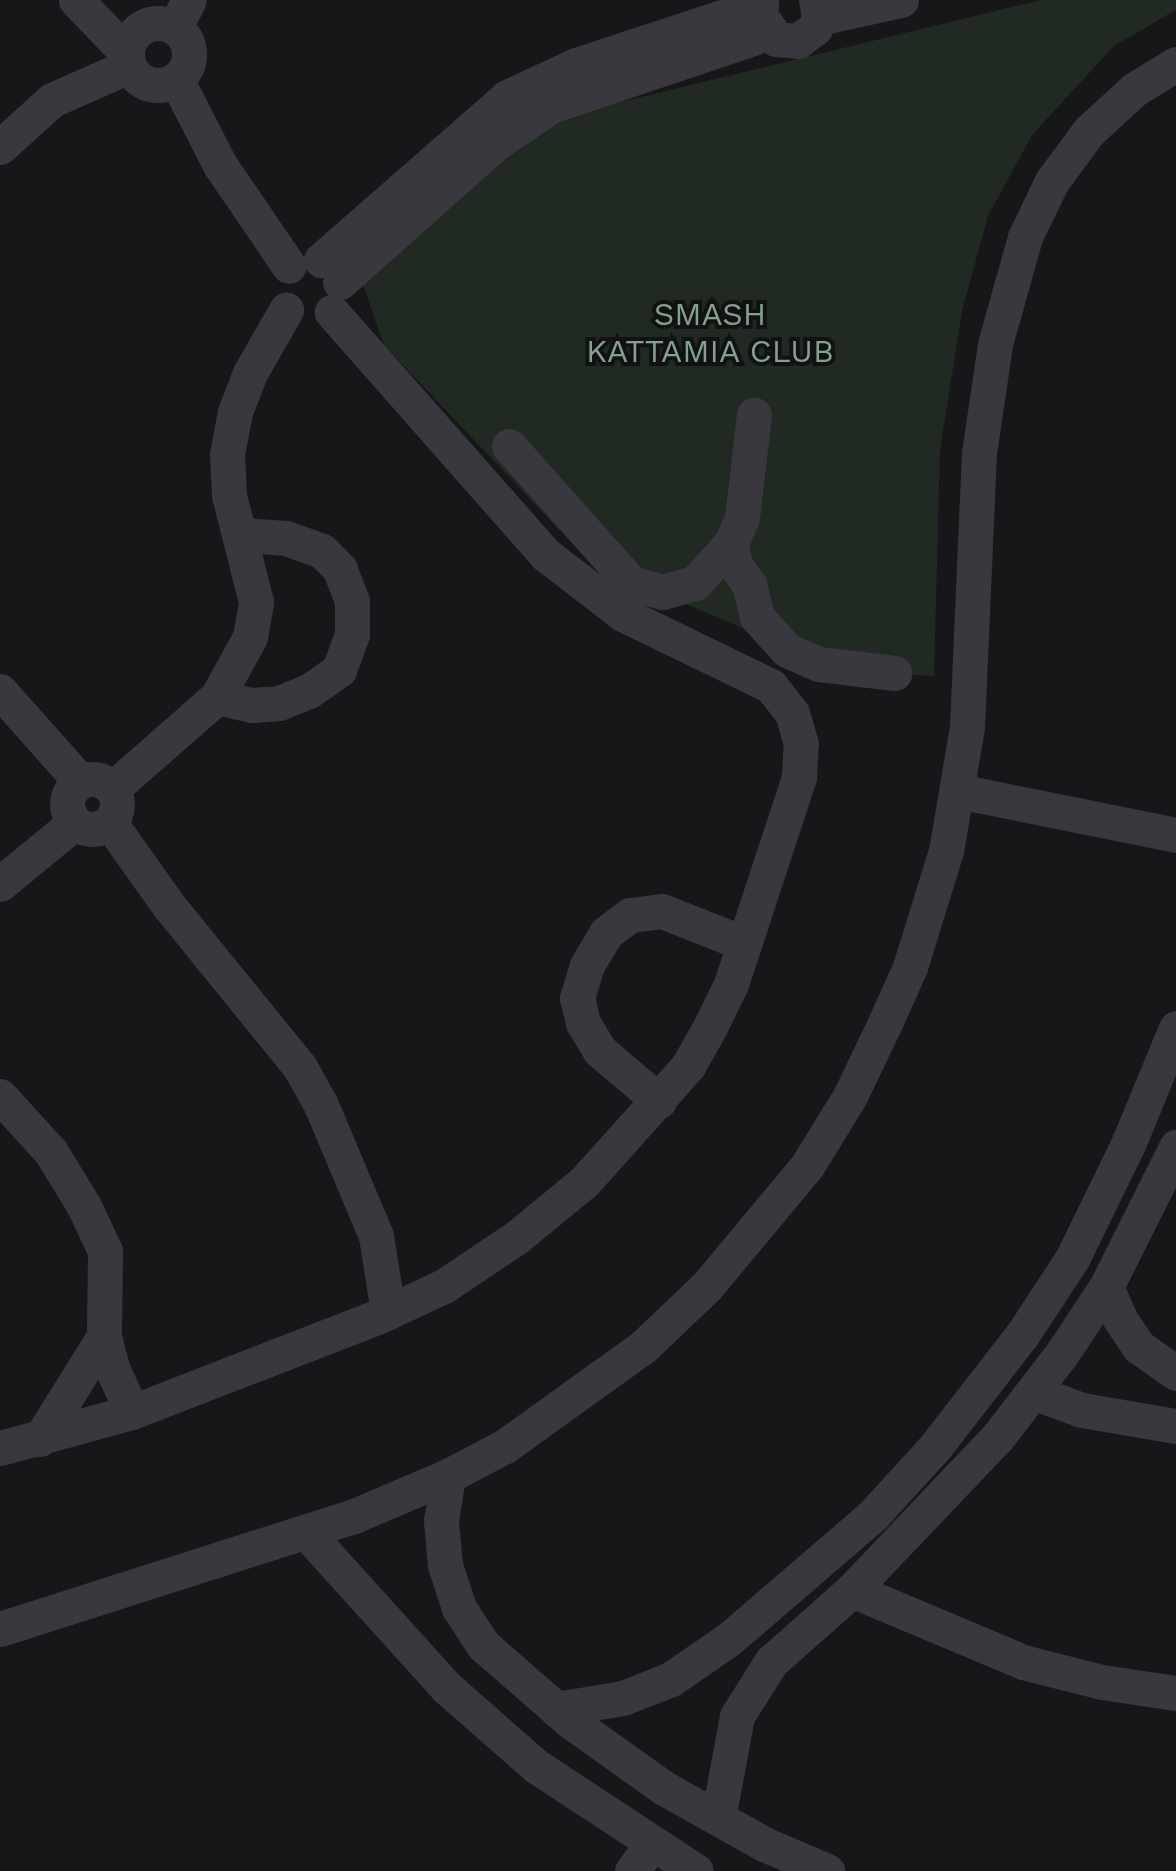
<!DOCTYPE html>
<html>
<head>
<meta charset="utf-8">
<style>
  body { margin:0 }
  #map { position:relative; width:1176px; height:1871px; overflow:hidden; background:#171719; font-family:"Work Sans",sans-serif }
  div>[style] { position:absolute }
  .green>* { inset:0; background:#212923 }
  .minor>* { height:35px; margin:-17.5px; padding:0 17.5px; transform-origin:17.5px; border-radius:17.5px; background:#38383e }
  .minor>.ring { margin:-17.5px; padding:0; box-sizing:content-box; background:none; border:35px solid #38383e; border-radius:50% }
  span { translate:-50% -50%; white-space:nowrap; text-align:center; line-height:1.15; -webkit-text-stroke:8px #121214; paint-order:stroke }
  .park-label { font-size:32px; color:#81a389 }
</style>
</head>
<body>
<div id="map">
  <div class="green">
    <div style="clip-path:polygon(1041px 0,1176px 0,1176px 10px,1114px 46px,1032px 135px,988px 216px,962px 311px,940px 450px,934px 676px,794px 668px,745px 629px,646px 587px,568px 539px,384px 345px,362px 282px,546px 120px)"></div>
  </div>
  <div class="minor">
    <div style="left:76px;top:0;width:72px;rotate:46.1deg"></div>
    <div style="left:760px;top:15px;width:29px;rotate:56deg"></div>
    <div style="left:776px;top:39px;width:22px;rotate:5deg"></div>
    <div style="left:798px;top:41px;width:21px;rotate:-37deg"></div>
    <div style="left:815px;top:28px;width:11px;rotate:-68deg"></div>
    <div style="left:819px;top:18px;width:18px;rotate:-99deg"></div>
    <div style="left:819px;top:18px;width:84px;rotate:-12.4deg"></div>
    <div class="ring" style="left:127px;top:23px;width:27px;height:27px"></div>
    <div style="left:175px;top:27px;width:30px;rotate:-63deg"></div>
    <div style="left:176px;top:79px;width:97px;rotate:62.9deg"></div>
    <div style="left:220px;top:165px;width:122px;rotate:55.7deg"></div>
    <div style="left:0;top:147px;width:70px;rotate:-42.1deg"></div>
    <div style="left:52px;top:100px;width:84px;rotate:-23.8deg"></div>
    <div style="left:321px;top:260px;width:247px;rotate:-41.2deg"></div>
    <div style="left:507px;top:97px;width:76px;rotate:-24.9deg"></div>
    <div style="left:576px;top:65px;width:195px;rotate:-18.2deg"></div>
    <div style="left:340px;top:282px;width:208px;rotate:-41.7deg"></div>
    <div style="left:495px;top:144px;width:68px;rotate:-34.2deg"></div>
    <div style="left:551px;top:106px;width:229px;rotate:-18.6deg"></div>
    <div style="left:509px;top:446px;width:183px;rotate:48.3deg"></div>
    <div style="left:631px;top:583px;width:32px;rotate:16deg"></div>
    <div style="left:662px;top:592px;width:34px;rotate:-15deg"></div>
    <div style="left:695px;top:583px;width:54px;rotate:-48deg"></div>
    <div style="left:731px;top:543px;width:27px;rotate:-66deg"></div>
    <div style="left:742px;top:518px;width:104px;rotate:-83.4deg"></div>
    <div style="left:731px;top:543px;width:22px;rotate:80deg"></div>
    <div style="left:735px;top:565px;width:24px;rotate:54deg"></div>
    <div style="left:749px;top:584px;width:34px;rotate:76deg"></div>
    <div style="left:757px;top:617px;width:45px;rotate:47.7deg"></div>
    <div style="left:787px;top:650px;width:35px;rotate:24deg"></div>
    <div style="left:819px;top:664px;width:76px;rotate:6.8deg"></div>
    <div style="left:0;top:691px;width:120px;rotate:48.4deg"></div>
    <div style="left:217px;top:697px;width:36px;rotate:13deg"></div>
    <div style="left:252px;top:705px;width:27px;rotate:-4deg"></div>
    <div style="left:279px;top:703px;width:32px;rotate:-22deg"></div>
    <div style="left:309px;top:691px;width:37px;rotate:-35deg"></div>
    <div style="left:339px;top:670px;width:37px;rotate:-70deg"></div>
    <div style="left:352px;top:635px;width:34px;rotate:-90deg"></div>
    <div style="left:352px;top:601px;width:34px;rotate:-111deg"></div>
    <div style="left:340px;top:569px;width:25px;rotate:-135deg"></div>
    <div style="left:322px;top:551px;width:38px;rotate:-160deg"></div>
    <div style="left:286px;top:538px;width:43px;rotate:-176deg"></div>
    <div class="ring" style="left:67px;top:779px;width:15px;height:15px"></div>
    <div style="left:112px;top:789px;width:140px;rotate:-41.2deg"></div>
    <div style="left:217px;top:697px;width:68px;rotate:-61.2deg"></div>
    <div style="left:250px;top:637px;width:36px;rotate:-80deg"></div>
    <div style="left:256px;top:602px;width:110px;rotate:-104.2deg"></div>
    <div style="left:229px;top:495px;width:41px;rotate:-92.8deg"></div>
    <div style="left:227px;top:454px;width:43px;rotate:-79.2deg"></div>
    <div style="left:235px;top:412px;width:42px;rotate:-69deg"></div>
    <div style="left:250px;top:373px;width:73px;rotate:-60.3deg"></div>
    <div style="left:958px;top:791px;width:222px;rotate:11.4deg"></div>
    <div style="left:110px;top:823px;width:102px;rotate:54.6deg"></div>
    <div style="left:169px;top:906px;width:208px;rotate:50.9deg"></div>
    <div style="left:300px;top:1067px;width:43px;rotate:61.1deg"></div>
    <div style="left:321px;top:1105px;width:142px;rotate:67.2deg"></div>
    <div style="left:376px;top:1236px;width:77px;rotate:81deg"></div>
    <div style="left:0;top:884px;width:96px;rotate:-39.5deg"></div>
    <div style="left:0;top:1096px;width:76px;rotate:47.7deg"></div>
    <div style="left:51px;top:1152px;width:63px;rotate:58.6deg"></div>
    <div style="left:84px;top:1206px;width:50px;rotate:65deg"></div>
    <div style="left:105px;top:1251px;width:85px;rotate:90.7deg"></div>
    <div style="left:104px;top:1336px;width:33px;rotate:76deg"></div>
    <div style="left:112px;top:1368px;width:48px;rotate:65.6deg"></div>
    <div style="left:659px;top:1101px;width:77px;rotate:-139.7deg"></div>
    <div style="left:600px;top:1051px;width:33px;rotate:-121deg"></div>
    <div style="left:583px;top:1023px;width:26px;rotate:-103deg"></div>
    <div style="left:577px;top:998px;width:34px;rotate:-73deg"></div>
    <div style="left:587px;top:965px;width:37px;rotate:-59deg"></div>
    <div style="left:606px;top:933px;width:30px;rotate:-37deg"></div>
    <div style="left:630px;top:915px;width:32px;rotate:-7deg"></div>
    <div style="left:662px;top:911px;width:87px;rotate:21.6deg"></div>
    <div style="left:1106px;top:1287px;width:35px;rotate:66deg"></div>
    <div style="left:1120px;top:1319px;width:34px;rotate:56deg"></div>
    <div style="left:1139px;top:1347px;width:45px;rotate:35.1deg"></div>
    <div style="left:1033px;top:1392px;width:52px;rotate:20.2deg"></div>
    <div style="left:1082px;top:1410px;width:95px;rotate:9.7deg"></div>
    <div style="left:40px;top:1439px;width:121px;rotate:-58.1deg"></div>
    <div style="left:0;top:1448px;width:137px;rotate:-15.3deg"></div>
    <div style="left:132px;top:1412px;width:268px;rotate:-21.2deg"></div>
    <div style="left:382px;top:1315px;width:68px;rotate:-25.1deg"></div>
    <div style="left:444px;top:1286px;width:88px;rotate:-33.9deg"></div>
    <div style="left:517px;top:1237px;width:87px;rotate:-39.4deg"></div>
    <div style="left:584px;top:1182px;width:156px;rotate:-48.1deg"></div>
    <div style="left:688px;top:1066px;width:45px;rotate:-60.6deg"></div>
    <div style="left:710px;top:1027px;width:48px;rotate:-64deg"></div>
    <div style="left:731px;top:984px;width:218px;rotate:-71.8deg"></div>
    <div style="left:799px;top:777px;width:33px;rotate:-87deg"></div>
    <div style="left:801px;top:744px;width:32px;rotate:-106deg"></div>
    <div style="left:792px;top:713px;width:34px;rotate:-128deg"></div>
    <div style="left:771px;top:686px;width:165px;rotate:-154.1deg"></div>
    <div style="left:623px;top:614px;width:97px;rotate:-142.5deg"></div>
    <div style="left:546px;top:555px;width:324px;rotate:-131.4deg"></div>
    <div style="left:448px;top:1476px;width:46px;rotate:98.8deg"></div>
    <div style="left:441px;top:1521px;width:44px;rotate:84.8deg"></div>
    <div style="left:445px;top:1565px;width:45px;rotate:72deg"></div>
    <div style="left:459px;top:1608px;width:44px;rotate:57deg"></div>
    <div style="left:483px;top:1645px;width:116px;rotate:41.1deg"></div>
    <div style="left:570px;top:1721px;width:115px;rotate:35.5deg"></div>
    <div style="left:664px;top:1788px;width:115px;rotate:29.2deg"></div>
    <div style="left:764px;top:1844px;width:69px;rotate:23.2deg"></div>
    <div style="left:306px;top:1532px;width:209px;rotate:47.9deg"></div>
    <div style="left:446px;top:1687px;width:120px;rotate:41.3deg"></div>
    <div style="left:536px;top:1766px;width:191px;rotate:33.3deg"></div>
    <div style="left:852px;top:1590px;width:186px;rotate:22.8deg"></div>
    <div style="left:1023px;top:1662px;width:81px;rotate:14.2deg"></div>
    <div style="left:1102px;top:1682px;width:75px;rotate:8.5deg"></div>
    <div style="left:0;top:1629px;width:372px;rotate:-17.7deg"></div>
    <div style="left:354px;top:1516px;width:102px;rotate:-23.1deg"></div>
    <div style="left:448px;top:1476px;width:64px;rotate:-27.8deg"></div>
    <div style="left:505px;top:1446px;width:171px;rotate:-35.7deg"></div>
    <div style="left:644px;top:1346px;width:87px;rotate:-43.6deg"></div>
    <div style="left:707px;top:1286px;width:156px;rotate:-50.2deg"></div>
    <div style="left:807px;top:1166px;width:82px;rotate:-58.4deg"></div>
    <div style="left:850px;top:1096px;width:81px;rotate:-64.4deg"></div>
    <div style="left:885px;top:1023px;width:61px;rotate:-65.9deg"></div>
    <div style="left:910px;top:967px;width:121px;rotate:-72.8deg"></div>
    <div style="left:946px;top:851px;width:126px;rotate:-80.4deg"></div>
    <div style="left:967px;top:727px;width:274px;rotate:-87.5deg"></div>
    <div style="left:979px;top:453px;width:110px;rotate:-81.6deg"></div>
    <div style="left:995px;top:344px;width:111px;rotate:-74.3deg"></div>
    <div style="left:1025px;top:237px;width:62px;rotate:-64.3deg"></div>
    <div style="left:1052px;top:181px;width:62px;rotate:-53.5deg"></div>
    <div style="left:1089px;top:131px;width:62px;rotate:-42.4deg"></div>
    <div style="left:1135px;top:89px;width:48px;rotate:-31.4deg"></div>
    <div style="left:556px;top:1709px;width:68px;rotate:-9.3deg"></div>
    <div style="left:623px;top:1698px;width:52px;rotate:-21.6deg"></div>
    <div style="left:671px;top:1679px;width:70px;rotate:-34.6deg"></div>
    <div style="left:729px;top:1639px;width:190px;rotate:-40.7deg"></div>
    <div style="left:873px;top:1515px;width:92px;rotate:-47.6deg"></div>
    <div style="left:935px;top:1447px;width:142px;rotate:-52.2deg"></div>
    <div style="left:1022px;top:1335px;width:91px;rotate:-56.7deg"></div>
    <div style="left:1072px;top:1259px;width:130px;rotate:-64deg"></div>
    <div style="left:1129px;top:1142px;width:123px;rotate:-67.6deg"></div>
    <div style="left:718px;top:1818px;width:104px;rotate:-79.4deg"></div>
    <div style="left:737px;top:1716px;width:64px;rotate:-57.8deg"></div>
    <div style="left:771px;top:1662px;width:108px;rotate:-41.6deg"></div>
    <div style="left:852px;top:1590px;width:210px;rotate:-46.4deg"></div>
    <div style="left:997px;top:1438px;width:108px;rotate:-52.5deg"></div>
    <div style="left:1063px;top:1352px;width:78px;rotate:-56.5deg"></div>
    <div style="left:1106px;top:1287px;width:157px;rotate:-63.4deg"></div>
    <div style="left:632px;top:1871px;width:32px;rotate:-54deg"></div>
  </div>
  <div class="park-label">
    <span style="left:710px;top:333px">SMASH<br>KATTAMIA CLUB</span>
  </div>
</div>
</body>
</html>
